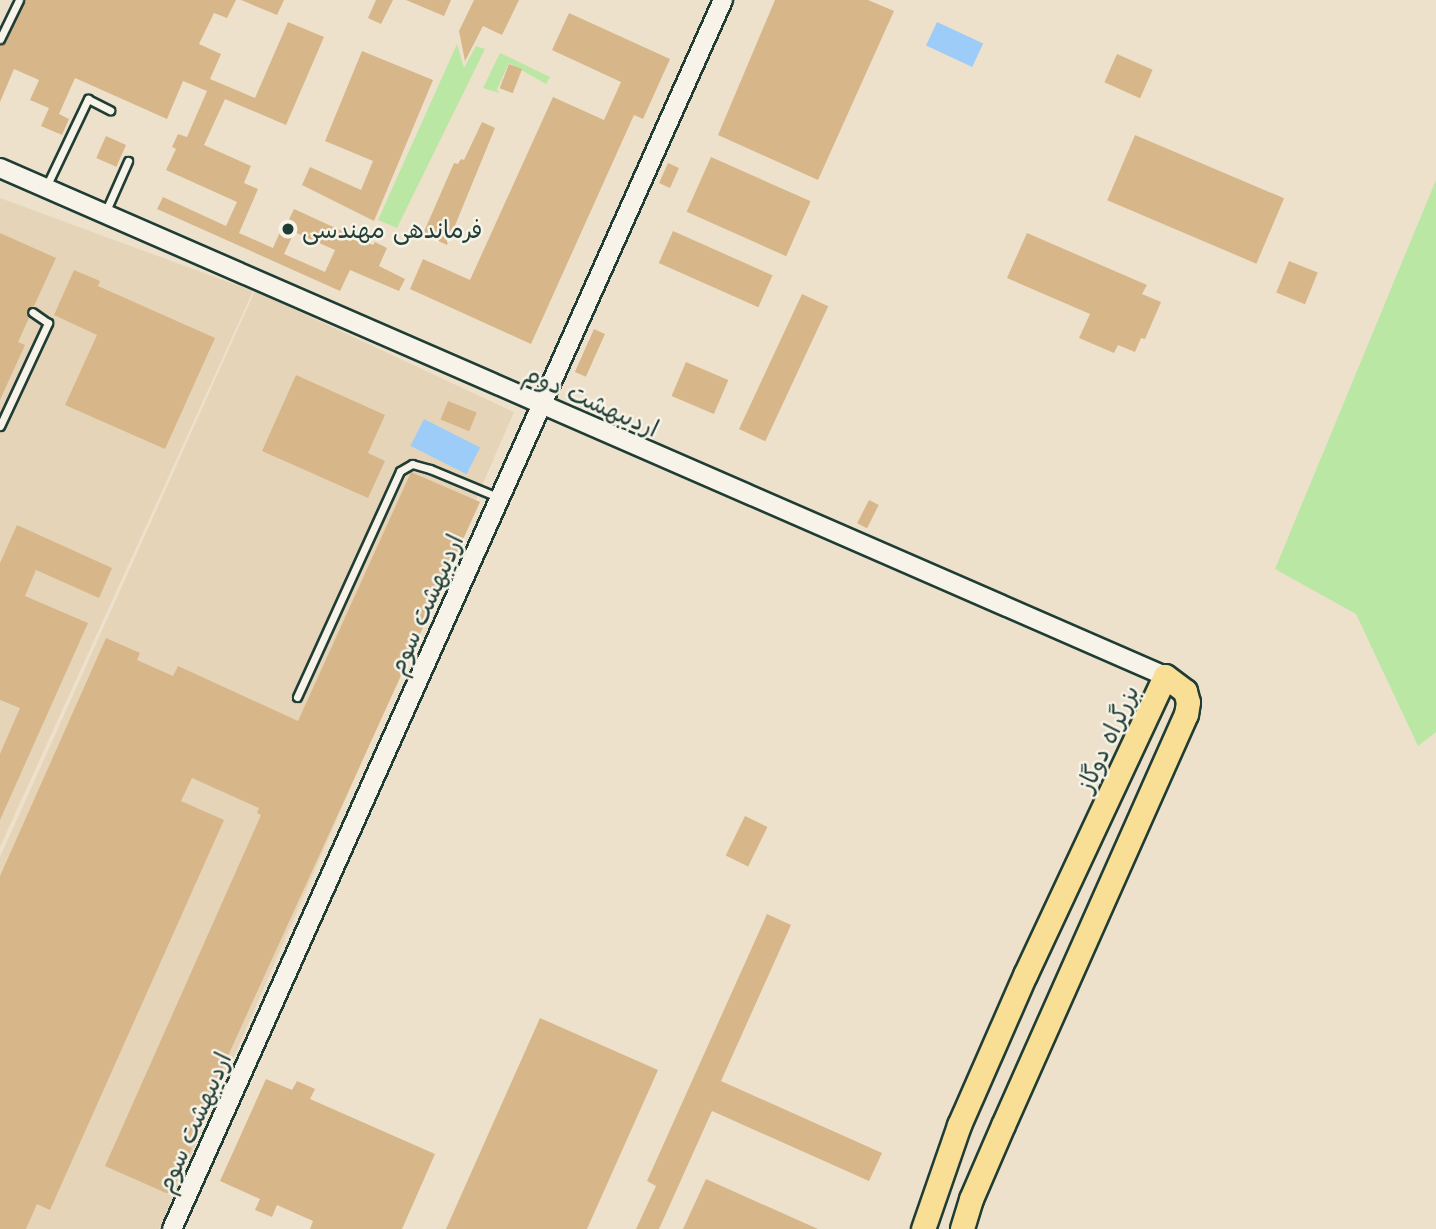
<!DOCTYPE html>
<html>
<head>
<meta charset="utf-8">
<style>
  body { margin:0 }
  #map { position:relative; width:1436px; height:1229px; overflow:hidden; background:#ede1cc; font-family:"Playpen Sans","Playpen Sans Arabic",sans-serif }
  div>[style] { position:absolute }
  .built>* { inset:0; background:#e6d4b8 }
  .green>* { inset:0; background:#bbe7a5 }
  .water>* { inset:0; background:#9dccf8; transform-origin:0 0 }
  .building>* { inset:0; background:#d7b78a; transform-origin:0 0 }
  .roads { filter:drop-shadow(2px 0 #1f3d34) drop-shadow(-2px 0 #1f3d34) drop-shadow(0 2px #1f3d34) drop-shadow(0 -2px #1f3d34) }
  .service>* { height:7px; margin:-3.5px; padding:0 3.5px; transform-origin:3.5px; border-radius:3.5px; background:#f7f3e8 }
  .tertiary>* { height:18px; margin:-9px; padding:0 9px; transform-origin:9px; border-radius:9px; background:#f7f3e8 }
  .trunk>* { height:23px; margin:-11.5px; padding:0 11.5px; transform-origin:11.5px; border-radius:11.5px; background:#f9df96 }
  .dots>* { width:19px; height:19px; translate:-50% -50%; box-sizing:border-box; border:4px solid #f7f3e8; border-radius:50% }
  span { translate:-50% -50%; white-space:nowrap; text-align:center; line-height:1.15; -webkit-text-stroke:5px #f7f3e8; paint-order:stroke }
  .poi-label { font-size:24px; color:#1f3d34 }
  .left { translate:0 -50%; text-align:left }
  .street-label { font-size:24px; color:#1f3d34 }
</style>
</head>
<body>
<div id="map">
  <div class="built">
    <div style="clip-path:polygon(0 198px,253px 291px,0 847px)"></div>
    <div style="clip-path:polygon(255px 291px,514px 412px,159px 1229px,0 1229px,0 857px)"></div>
  </div>
  <div class="green">
    <div style="clip-path:polygon(457px 44px,464px 68px,476px 46px,485px 49px,397px 228px,378px 220px)"></div>
    <div style="clip-path:polygon(500px 53px,550px 77px,546px 84px,509px 63px,497px 89px,499px 93px,483px 88px)"></div>
    <div style="clip-path:polygon(1436px 180px,1436px 732px,1418px 746px,1356px 614px,1275px 569px)"></div>
  </div>
  <div class="water">
    <div style="left:937px;top:22px;width:51px;height:26px;rotate:25deg"></div>
    <div style="left:424px;top:419px;width:63px;height:30px;rotate:27deg"></div>
  </div>
  <div class="building">
    <div style="clip-path:polygon(25px 0,236px 0,227px 18px,214px 13px,199px 44px,221px 54px,210px 79px,255px 98px,288px 22px,324px 37px,286px 125px,225px 99px,204px 145px,251px 166px,244px 183px,258px 189px,239px 233px,273px 248px,280px 232px,292px 237px,284px 254px,325px 272px,335px 250px,285px 228px,294px 209px,373px 245px,375px 242px,387px 248px,379px 266px,405px 279px,399px 291px,350px 270px,340px 291px,157px 209px,163px 197px,226px 226px,237px 202px,166px 170px,176px 149px,172px 147px,178px 134px,187px 137px,207px 91px,183px 81px,167px 119px,75px 78px,59px 114px,69px 119px,62px 135px,41px 126px,49px 108px,30px 100px,39px 80px,14px 69px,0 102px,0 45px,6px 42px)"></div>
    <div style="clip-path:polygon(241px 0,284px 0,277px 15px)"></div>
    <div style="clip-path:polygon(376px 0,393px 0,381px 24px,368px 18px)"></div>
    <div style="clip-path:polygon(406px 0,451px 0,444px 16px)"></div>
    <div style="clip-path:polygon(474px 0,519px 0,502px 35px,483px 26px,465px 61px,459px 31px)"></div>
    <div style="clip-path:polygon(775px 0,868px 0,894px 11px,818px 180px,718px 135px)"></div>
    <div style="clip-path:polygon(569px 13px,670px 59px,643px 119px,634px 115px,531px 344px,410px 289px,423px 259px,470px 280px,553px 97px,604px 120px,621px 82px,552px 50px)"></div>
    <div style="clip-path:polygon(362px 51px,433px 80px,374px 221px,302px 185px,310px 167px,361px 190px,373px 161px,325px 141px)"></div>
    <div style="left:1117px;top:54px;width:39px;height:31px;rotate:24deg"></div>
    <div style="left:509px;top:64px;width:14px;height:26px;rotate:21deg"></div>
    <div style="clip-path:polygon(482px 122px,495px 128px,447px 245px,423px 234px,454px 163px,458px 164px,461px 159px,464px 160px)"></div>
    <div style="left:1135px;top:135px;width:162px;height:71px;rotate:23deg"></div>
    <div style="left:106px;top:136px;width:22px;height:24px;rotate:24deg"></div>
    <div style="left:711px;top:157px;width:109px;height:60px;rotate:24deg"></div>
    <div style="left:668px;top:163px;width:12px;height:22px;rotate:24deg"></div>
    <div style="left:673px;top:231px;width:109px;height:35px;rotate:24deg"></div>
    <div style="clip-path:polygon(0 233px,56px 258px,34px 306px,27px 309px,29px 318px,18px 342px,25px 345px,0 400px)"></div>
    <div style="clip-path:polygon(1027px 233px,1147px 285px,1142px 294px,1161px 302px,1145px 339px,1141px 338px,1135px 352px,1118px 345px,1114px 353px,1079px 338px,1090px 314px,1007px 278px)"></div>
    <div style="left:1289px;top:261px;width:31px;height:34px;rotate:22deg"></div>
    <div style="clip-path:polygon(74px 270px,100px 281px,98px 286px,215px 338px,165px 449px,65px 405px,97px 335px,54px 315px)"></div>
    <div style="left:802px;top:294px;width:29px;height:149px;rotate:25deg"></div>
    <div style="left:594px;top:329px;width:12px;height:47px;rotate:24deg"></div>
    <div style="left:686px;top:362px;width:46px;height:37px;rotate:23deg"></div>
    <div style="clip-path:polygon(296px 375px,385px 415px,368px 453px,385px 461px,368px 498px,262px 451px)"></div>
    <div style="left:448px;top:401px;width:31px;height:20px;rotate:22deg"></div>
    <div style="clip-path:polygon(411px 472px,480px 502px,187px 1146px,192px 1148px,172px 1192px,166px 1193px,105px 1166px,261px 815px,257px 813px,259px 808px,192px 778px,181px 801px,224px 820px,50px 1210px,37px 1204px,26px 1229px,0 1229px,0 876px,106px 638px,140px 653px,137px 660px,173px 676px,178px 666px,298px 721px)"></div>
    <div style="left:869px;top:500px;width:11px;height:26px;rotate:27deg"></div>
    <div style="clip-path:polygon(17px 525px,112px 568px,99px 598px,36px 570px,25px 596px,88px 623px,0 820px,0 754px,20px 708px,0 700px,0 563px)"></div>
    <div style="left:745px;top:816px;width:25px;height:44px;rotate:26deg"></div>
    <div style="clip-path:polygon(767px 914px,791px 925px,721px 1081px,882px 1153px,869px 1181px,712px 1111px,659px 1229px,636px 1229px,656px 1186px,647px 1181px)"></div>
    <div style="clip-path:polygon(540px 1018px,658px 1070px,587px 1229px,446px 1229px)"></div>
    <div style="clip-path:polygon(266px 1079px,292px 1090px,297px 1081px,315px 1089px,310px 1099px,435px 1154px,402px 1229px,310px 1229px,313px 1221px,277px 1205px,272px 1217px,255px 1210px,260px 1199px,220px 1181px)"></div>
    <div style="clip-path:polygon(706px 1179px,818px 1229px,683px 1229px)"></div>
  </div>
  <div class="roads">
    <div class="service">
      <div style="left:0;top:39px;width:43px;rotate:-64deg"></div>
      <div style="left:46px;top:187px;width:98px;rotate:-64.5deg"></div>
      <div style="left:88px;top:99px;width:25px;rotate:27deg"></div>
      <div style="left:105px;top:213px;width:57px;rotate:-66.1deg"></div>
      <div style="left:0;top:426px;width:114px;rotate:-65deg"></div>
      <div style="left:48px;top:323px;width:19px;rotate:-145deg"></div>
      <div style="left:297px;top:697px;width:248px;rotate:-65.5deg"></div>
      <div style="left:400px;top:471px;width:14px;rotate:-30deg"></div>
      <div style="left:412px;top:464px;width:19px;rotate:16deg"></div>
      <div style="left:430px;top:469px;width:76px;rotate:22.5deg"></div>
    </div>
    <div class="tertiary">
      <div style="left:0;top:168px;width:1271px;rotate:23.56deg"></div>
      <div style="left:172px;top:1229px;width:1347px;rotate:-65.85deg"></div>
    </div>
    <div class="trunk">
      <div style="left:923px;top:1229px;width:110px;rotate:-70.9deg"></div>
      <div style="left:959px;top:1125px;width:164px;rotate:-66.3deg"></div>
      <div style="left:1025px;top:975px;width:330px;rotate:-64.9deg"></div>
      <div style="left:1165px;top:676px;width:25px;rotate:37deg"></div>
      <div style="left:1185px;top:691px;width:11px;rotate:75deg"></div>
      <div style="left:1188px;top:702px;width:12px;rotate:99deg"></div>
      <div style="left:1186px;top:714px;width:450px;rotate:114deg"></div>
      <div style="left:1003px;top:1125px;width:81px;rotate:113.4deg"></div>
      <div style="left:971px;top:1199px;width:31px;rotate:107deg"></div>
    </div>
  </div>
  <div class="dots">
    <div style="left:288px;top:229px;background:#1f3d34"></div>
  </div>
  <div class="poi-label">
    <span class="left" style="left:302px;top:229px">فرماندهی مهندسی</span>
  </div>
  <div class="street-label">
    <span style="left:592px;top:400px;rotate:24deg">اردیبهشت دوم</span>
    <span style="left:425px;top:604px;rotate:-66deg">اردیبهشت سوم</span>
    <span style="left:1107px;top:738px;rotate:-65deg">بزرگراه دوگاز</span>
    <span style="left:193px;top:1122px;rotate:-66deg">اردیبهشت سوم</span>
  </div>
</div>
</body>
</html>
